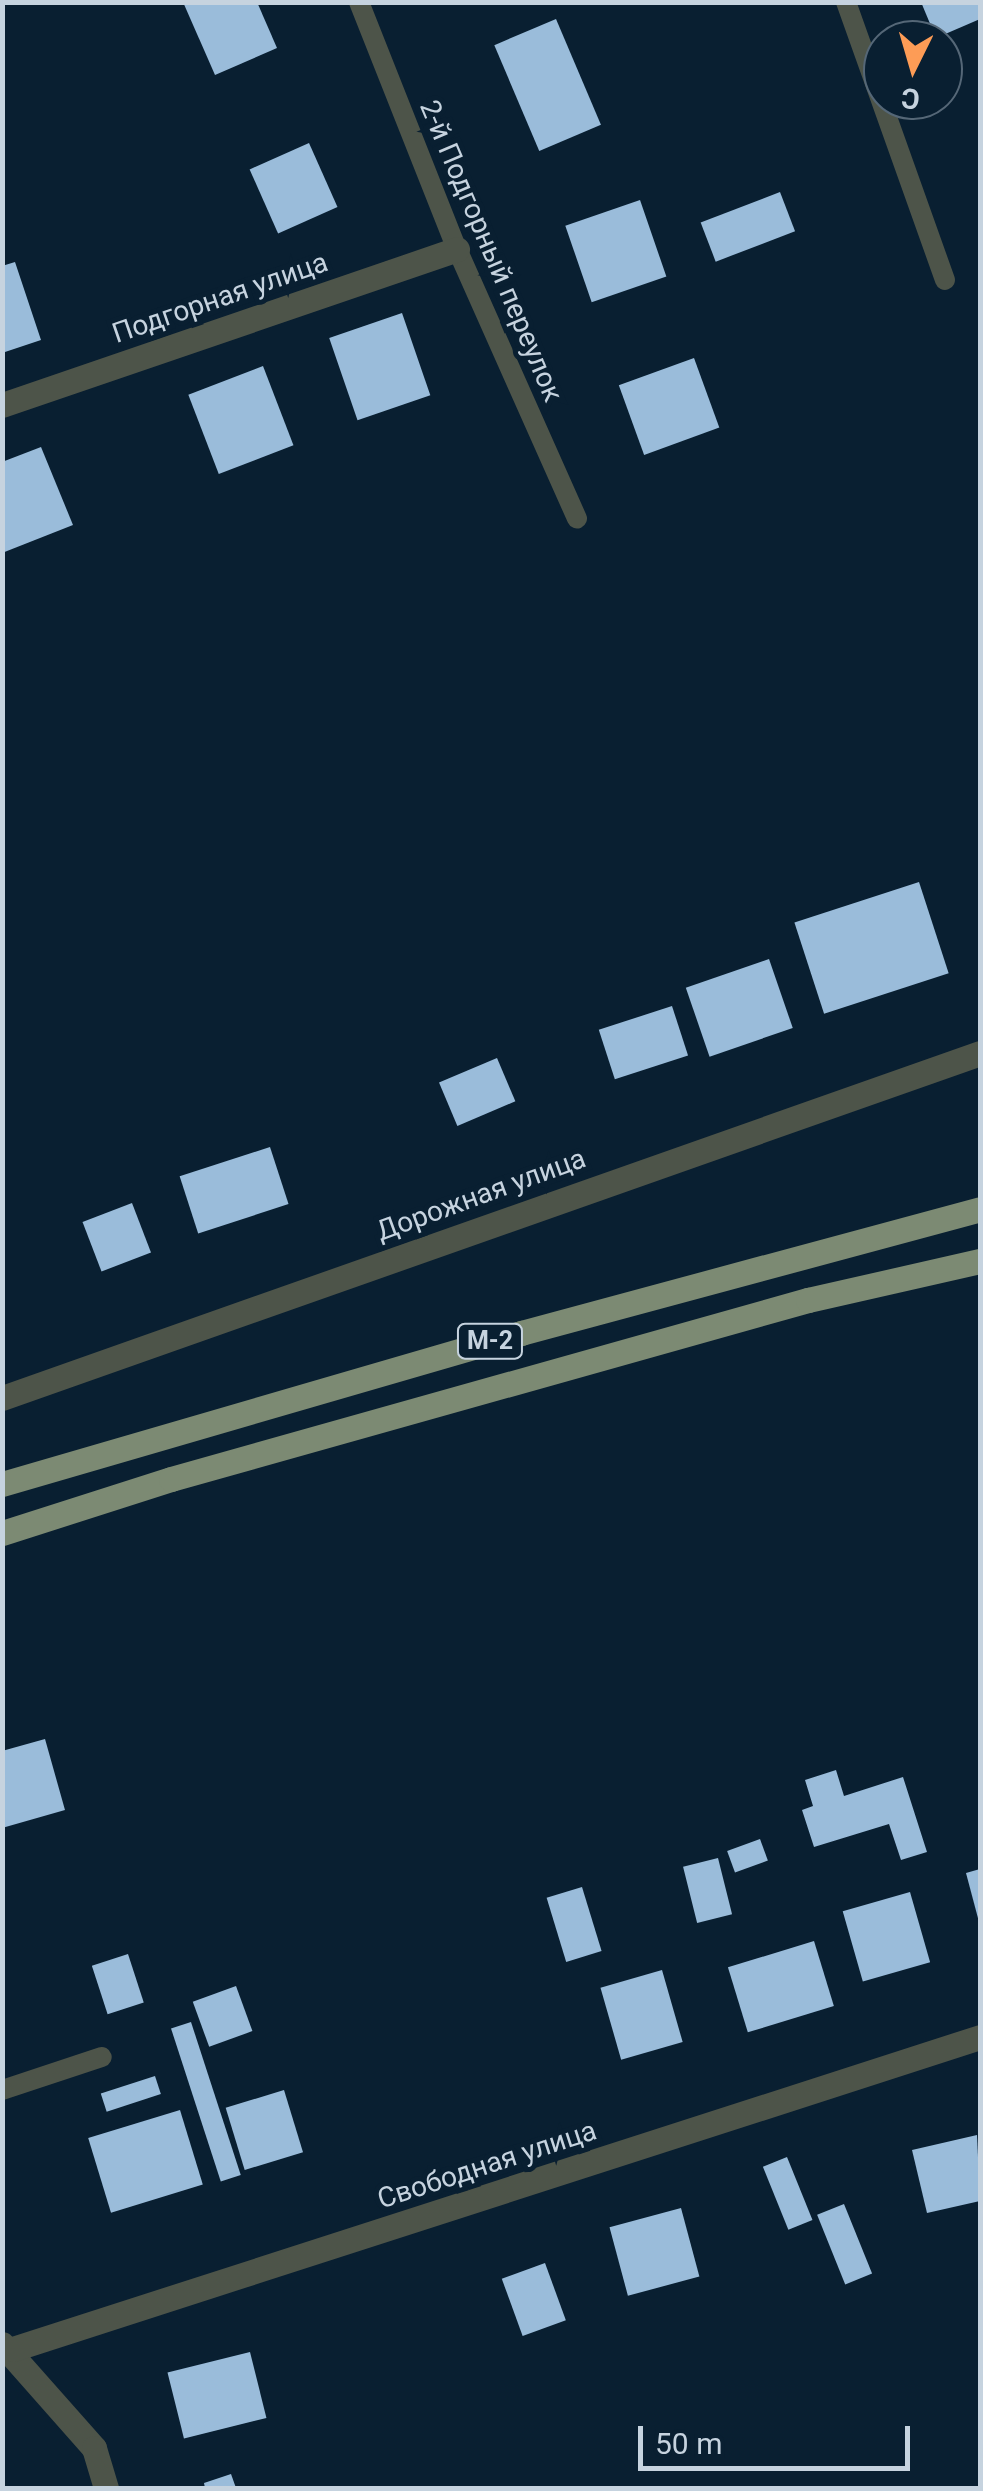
<!DOCTYPE html>
<html>
<head>
<meta charset="utf-8">
<style>
  body { margin:0 }
  #map { position:relative; width:983px; height:2491px; overflow:hidden; background:#091f31; font-family:Roboto,sans-serif }
  div>[style] { position:absolute }
  .building>* { inset:0; background:#9abcda; transform-origin:0 0 }
  .service>* { height:20px; margin:-10px; padding:0 10px; transform-origin:10px; border-radius:10px; background:#4d5449 }
  .minor>* { height:25px; margin:-12.5px; padding:0 12.5px; transform-origin:12.5px; border-radius:12.5px; background:#4d5449 }
  .primary>* { height:25px; margin:-12.5px; padding:0 12.5px; transform-origin:12.5px; border-radius:12.5px; background:#7c8a73 }
  span { translate:-50% -50%; white-space:nowrap; text-align:center; line-height:1.15; -webkit-text-stroke:10px #091f31; paint-order:stroke }
  .shield-label span { padding:2px 8px; background:#091f31; border:2px solid; border-radius:8px; -webkit-text-stroke-width:0 }
  .shield-label { font-size:25px; color:#c6d3df; font-weight:700 }
  .street-label { font-size:28px; color:#c6d3df }
  .frame { position:absolute; inset:0; border:5px solid #c6d3df; pointer-events:none }
  .north { position:absolute; left:863px; top:20px; width:100px; height:100px; box-sizing:border-box; background:#091f31; border:2px solid #556777; border-radius:50%; rotate:185deg; font-size:28px; font-weight:700; line-height:40px; text-align:center; color:#c6d3df }
  .north::after { content:''; display:block; margin:auto; width:35px; height:45px; background:#fd9c56; clip-path:polygon(50% 0,100% 100%,50% 72%,0 100%) }
  .scale { position:absolute; left:638px; top:2426px; width:272px; height:45px; box-sizing:border-box; border:5px solid #c6d3df; border-top:0; padding-left:12px; font-size:30px; line-height:35px; white-space:nowrap; color:#c6d3df; -webkit-text-stroke:8px #091f31; paint-order:stroke }
</style>
</head>
<body>
<div id="map">
  <div class="building">
    <div style="clip-path:polygon(183px 2px,257px 2px,277px 48px,215px 75px)"></div>
    <div style="clip-path:polygon(921px 2px,980px 2px,980px 19px,936px 38px)"></div>
    <div style="left:556px;top:19px;width:115px;height:67px;rotate:67deg"></div>
    <div style="left:309px;top:143px;width:70px;height:65px;rotate:66deg"></div>
    <div style="left:780px;top:192px;width:42px;height:85px;rotate:69deg"></div>
    <div style="left:640px;top:200px;width:81px;height:79px;rotate:71deg"></div>
    <div style="clip-path:polygon(15px 262px,41px 340px,2px 353px,2px 266px)"></div>
    <div style="left:402px;top:313px;width:87px;height:77px;rotate:71deg"></div>
    <div style="left:694px;top:358px;width:74px;height:80px;rotate:70deg"></div>
    <div style="left:263px;top:366px;width:85px;height:80px;rotate:69deg"></div>
    <div style="clip-path:polygon(41px 447px,73px 525px,2px 553px,2px 462px)"></div>
    <div style="left:919px;top:882px;width:96px;height:131px;rotate:72deg"></div>
    <div style="left:769px;top:959px;width:73px;height:88px;rotate:71deg"></div>
    <div style="left:672px;top:1006px;width:52px;height:77px;rotate:72deg"></div>
    <div style="left:497px;top:1058px;width:47px;height:63px;rotate:67deg"></div>
    <div style="left:270px;top:1147px;width:60px;height:95px;rotate:72deg"></div>
    <div style="left:132px;top:1203px;width:53px;height:53px;rotate:69deg"></div>
    <div style="clip-path:polygon(45px 1739px,65px 1810px,2px 1828px,2px 1751px)"></div>
    <div style="clip-path:polygon(836px 1770px,844px 1796px,903px 1777px,927px 1852px,901px 1860px,889px 1824px,814px 1847px,802px 1810px,813px 1806px,805px 1780px)"></div>
    <div style="left:760px;top:1839px;width:23px;height:35px;rotate:70deg"></div>
    <div style="left:718px;top:1858px;width:58px;height:36px;rotate:76deg"></div>
    <div style="clip-path:polygon(980px 1869px,980px 1922px,979px 1922px,966px 1873px)"></div>
    <div style="left:582px;top:1887px;width:67px;height:37px;rotate:73deg"></div>
    <div style="left:910px;top:1892px;width:73px;height:70px;rotate:74deg"></div>
    <div style="left:814px;top:1941px;width:68px;height:90px;rotate:73deg"></div>
    <div style="left:128px;top:1954px;width:51px;height:38px;rotate:72deg"></div>
    <div style="left:662px;top:1970px;width:75px;height:64px;rotate:74deg"></div>
    <div style="left:236px;top:1986px;width:48px;height:46px;rotate:70deg"></div>
    <div style="left:191px;top:2022px;width:161px;height:21px;rotate:72deg"></div>
    <div style="left:155px;top:2076px;width:19px;height:57px;rotate:72deg"></div>
    <div style="left:284px;top:2090px;width:65px;height:61px;rotate:73deg"></div>
    <div style="left:180px;top:2110px;width:78px;height:96px;rotate:73deg"></div>
    <div style="clip-path:polygon(977px 2135px,980px 2201px,927px 2213px,912px 2150px)"></div>
    <div style="left:787px;top:2157px;width:68px;height:26px;rotate:68deg"></div>
    <div style="left:844px;top:2204px;width:75px;height:29px;rotate:68deg"></div>
    <div style="left:681px;top:2208px;width:71px;height:74px;rotate:75deg"></div>
    <div style="left:545px;top:2263px;width:61px;height:46px;rotate:70deg"></div>
    <div style="left:250px;top:2352px;width:68px;height:85px;rotate:76deg"></div>
    <div style="clip-path:polygon(231px 2474px,236px 2488px,205px 2488px,204px 2483px)"></div>
  </div>
  <div class="service">
    <div style="left:359px;top:2px;width:266px;rotate:68.4deg"></div>
    <div style="left:457px;top:249px;width:295px;rotate:66deg"></div>
    <div style="left:846px;top:2px;width:295px;rotate:70.4deg"></div>
    <div style="left:2px;top:2090px;width:105px;rotate:-18.3deg"></div>
  </div>
  <div class="minor">
    <div style="left:2px;top:405px;width:481px;rotate:-18.9deg"></div>
    <div style="left:2px;top:1398px;width:1037px;rotate:-19.43deg"></div>
    <div style="left:2px;top:2344px;width:139px;rotate:48.5deg"></div>
    <div style="left:94px;top:2448px;width:42px;rotate:73.3deg"></div>
    <div style="left:13px;top:2349px;width:1016px;rotate:-17.88deg"></div>
  </div>
  <div class="primary">
    <div style="left:2px;top:1484px;width:541px;rotate:-16.22deg"></div>
    <div style="left:521px;top:1333px;width:475px;rotate:-15.1deg"></div>
    <div style="left:2px;top:1533px;width:177px;rotate:-17.7deg"></div>
    <div style="left:171px;top:1479px;width:662px;rotate:-15.7deg"></div>
    <div style="left:808px;top:1300px;width:176px;rotate:-12.8deg"></div>
  </div>
  <div class="shield-label">
    <span style="left:490px;top:1341px">М-2</span>
  </div>
  <div class="street-label">
    <span style="left:491px;top:251px;rotate:67deg">2-й Подгорный переулок</span>
    <span style="left:220px;top:298px;rotate:-19deg">Подгорная улица</span>
    <span style="left:481px;top:1195px;rotate:-20deg">Дорожная улица</span>
    <span style="left:487px;top:2165px;rotate:-18deg">Свободная улица</span>
  </div>
  <div class="frame"></div>
  <div class="north">С</div>
  <div class="scale">50 m</div>
</div>
</body>
</html>
